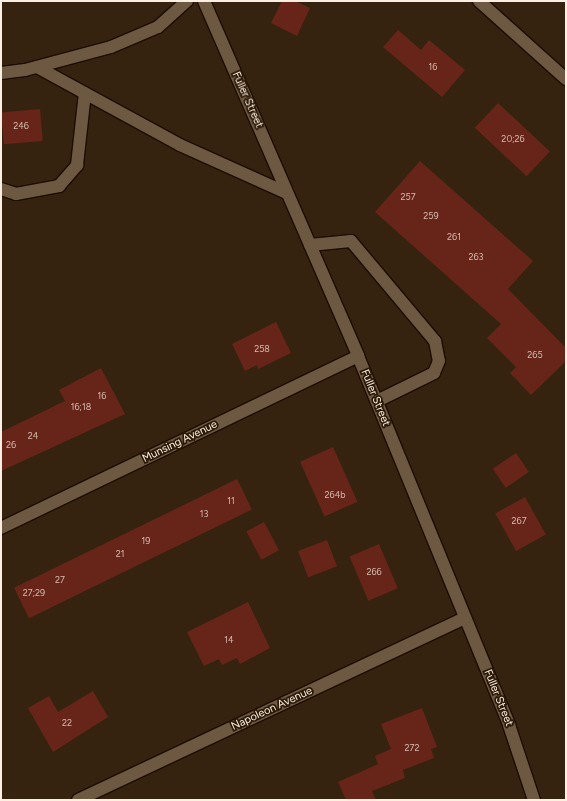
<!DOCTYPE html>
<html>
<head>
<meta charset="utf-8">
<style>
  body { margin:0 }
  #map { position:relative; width:567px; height:801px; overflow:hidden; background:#36230f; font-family:Figtree,sans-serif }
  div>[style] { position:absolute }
  .building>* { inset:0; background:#662518; transform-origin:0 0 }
  .roads { filter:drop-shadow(1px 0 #1d0c00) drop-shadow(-1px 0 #1d0c00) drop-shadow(0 1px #1d0c00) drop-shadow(0 -1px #1d0c00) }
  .minor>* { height:12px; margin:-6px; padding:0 6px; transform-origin:6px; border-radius:6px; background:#6d5842 }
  span { translate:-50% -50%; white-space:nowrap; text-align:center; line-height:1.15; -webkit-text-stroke:3.5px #2c1a06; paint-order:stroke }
  .number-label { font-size:9px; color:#d6bcb0 }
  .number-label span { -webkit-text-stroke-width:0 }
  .street-label { font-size:11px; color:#fbeee2 }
  .frame { position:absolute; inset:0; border:2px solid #fbeee2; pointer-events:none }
</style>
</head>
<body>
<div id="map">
  <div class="building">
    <div style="clip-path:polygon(282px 1px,295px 1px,310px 8px,297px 36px,271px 23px)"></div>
    <div style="clip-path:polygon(398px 30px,421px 50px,429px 40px,465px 70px,442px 97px,383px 47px)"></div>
    <div style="left:498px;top:103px;width:71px;height:34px;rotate:43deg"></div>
    <div style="left:40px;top:109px;width:32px;height:39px;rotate:85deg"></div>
    <div style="clip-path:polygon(420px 161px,533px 261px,508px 289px,566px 348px,566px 361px,531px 395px,510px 373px,516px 367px,487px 338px,501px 324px,375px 212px)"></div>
    <div style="clip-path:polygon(276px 322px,291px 353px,258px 369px,257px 365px,245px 371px,232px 344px)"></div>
    <div style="clip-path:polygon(101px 368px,125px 414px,1px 471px,1px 432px,65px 401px,59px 390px)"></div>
    <div style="left:333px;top:447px;width:60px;height:36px;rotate:66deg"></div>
    <div style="left:516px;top:453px;width:23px;height:28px;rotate:56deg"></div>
    <div style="left:237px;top:479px;width:34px;height:248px;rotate:64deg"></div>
    <div style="left:525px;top:497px;width:43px;height:34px;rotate:61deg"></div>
    <div style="left:264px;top:522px;width:32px;height:20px;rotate:62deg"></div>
    <div style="left:327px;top:540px;width:28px;height:31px;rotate:69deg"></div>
    <div style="left:379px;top:544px;width:48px;height:32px;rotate:67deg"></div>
    <div style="clip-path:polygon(248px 602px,270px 648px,240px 664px,237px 658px,222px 665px,219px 659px,204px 666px,187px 632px)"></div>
    <div style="clip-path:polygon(93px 691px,108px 717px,53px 752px,28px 708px,49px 696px,58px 712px)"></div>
    <div style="clip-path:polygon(422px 708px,437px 747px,431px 749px,434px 758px,403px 770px,405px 778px,372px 791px,376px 800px,346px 800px,338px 782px,378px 764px,375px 756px,391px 749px,381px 724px)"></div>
  </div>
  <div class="roads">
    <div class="minor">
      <div style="left:204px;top:1px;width:387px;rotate:66.5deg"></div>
      <div style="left:358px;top:356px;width:399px;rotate:67.7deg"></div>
      <div style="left:509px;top:725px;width:79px;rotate:71.6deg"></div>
      <div style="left:479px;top:1px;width:117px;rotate:41.9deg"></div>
      <div style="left:37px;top:67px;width:163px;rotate:28.6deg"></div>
      <div style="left:180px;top:145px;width:117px;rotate:24.2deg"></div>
      <div style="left:1px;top:73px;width:24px;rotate:-7deg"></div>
      <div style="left:25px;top:70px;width:89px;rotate:-15deg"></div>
      <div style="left:111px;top:47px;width:51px;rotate:-23.1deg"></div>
      <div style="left:158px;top:27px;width:39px;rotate:-42deg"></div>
      <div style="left:1px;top:189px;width:16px;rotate:18deg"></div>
      <div style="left:16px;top:194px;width:44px;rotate:-10.5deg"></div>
      <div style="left:59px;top:186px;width:28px;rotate:-49deg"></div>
      <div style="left:77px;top:165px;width:72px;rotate:-83.7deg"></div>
      <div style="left:310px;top:245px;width:41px;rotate:-5.6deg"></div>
      <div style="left:351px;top:241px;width:131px;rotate:50deg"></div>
      <div style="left:435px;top:341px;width:20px;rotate:79deg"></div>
      <div style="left:439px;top:361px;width:13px;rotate:113deg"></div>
      <div style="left:434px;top:373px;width:64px;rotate:153.8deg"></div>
      <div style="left:1px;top:528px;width:396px;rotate:-25.7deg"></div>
      <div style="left:78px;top:800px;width:428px;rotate:-25.2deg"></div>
    </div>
  </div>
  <div class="number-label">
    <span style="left:433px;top:67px">16</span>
    <span style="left:21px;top:126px">246</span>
    <span style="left:513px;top:139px">20;26</span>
    <span style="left:408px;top:197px">257</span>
    <span style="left:431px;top:216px">259</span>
    <span style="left:454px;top:237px">261</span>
    <span style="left:476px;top:257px">263</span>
    <span style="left:262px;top:349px">258</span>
    <span style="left:535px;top:355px">265</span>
    <span style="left:102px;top:396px">16</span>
    <span style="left:81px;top:407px">16;18</span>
    <span style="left:33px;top:436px">24</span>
    <span style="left:11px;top:445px">26</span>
    <span style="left:335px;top:495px">264b</span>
    <span style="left:231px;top:501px">11</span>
    <span style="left:204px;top:514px">13</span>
    <span style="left:519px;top:521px">267</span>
    <span style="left:146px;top:541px">19</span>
    <span style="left:120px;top:554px">21</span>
    <span style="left:374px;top:572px">266</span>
    <span style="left:60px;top:580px">27</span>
    <span style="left:34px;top:593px">27;29</span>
    <span style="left:229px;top:640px">14</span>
    <span style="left:67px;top:723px">22</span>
    <span style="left:412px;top:748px">272</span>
  </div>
  <div class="street-label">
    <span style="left:247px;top:100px;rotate:66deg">Fuller Street</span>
    <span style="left:375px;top:398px;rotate:68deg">Fuller Street</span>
    <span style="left:180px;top:442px;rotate:-26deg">Munsing Avenue</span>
    <span style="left:498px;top:698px;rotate:68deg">Fuller Street</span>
    <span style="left:272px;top:709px;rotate:-25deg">Napoleon Avenue</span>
  </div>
  <div class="frame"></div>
</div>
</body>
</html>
